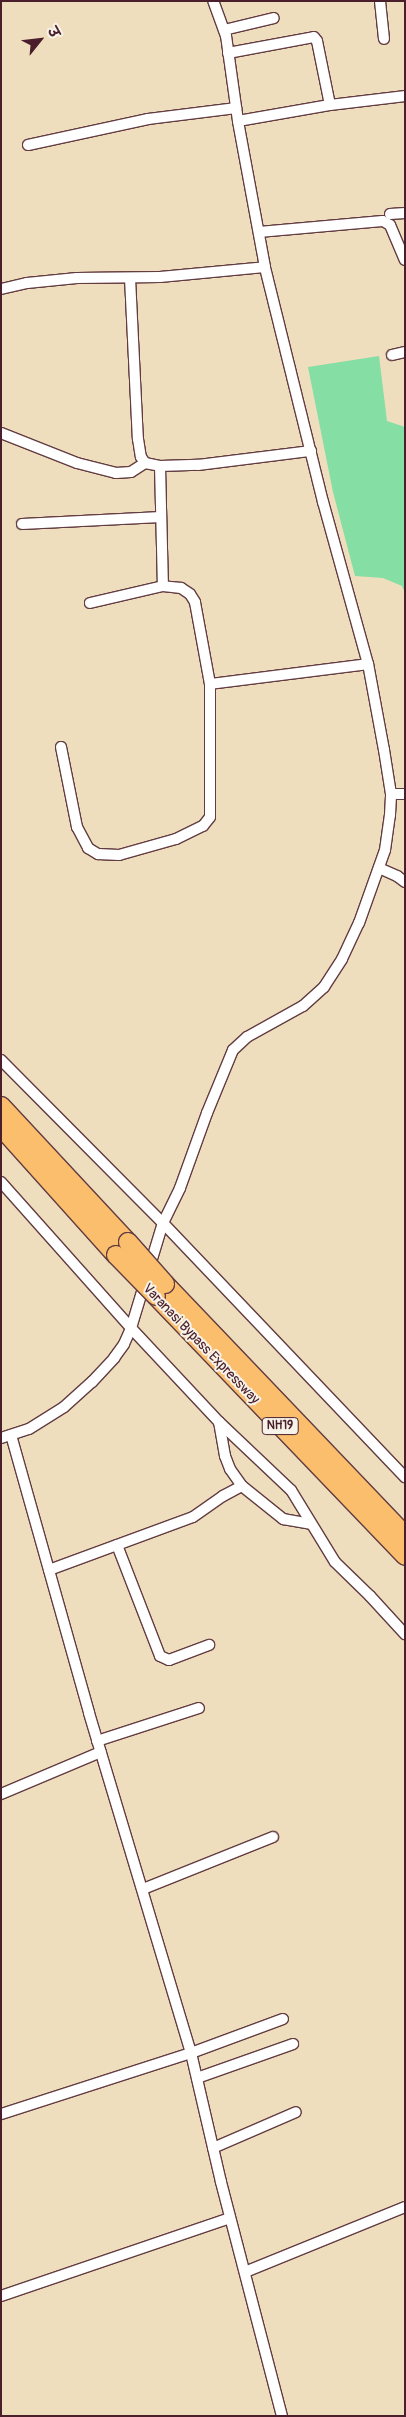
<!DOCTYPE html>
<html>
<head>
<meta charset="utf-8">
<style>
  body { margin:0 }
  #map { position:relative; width:406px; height:2417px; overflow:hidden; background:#efdebe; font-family:Pangolin,"Playpen Sans Deva",sans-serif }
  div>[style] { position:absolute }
  .green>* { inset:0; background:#85dea3 }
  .roads { filter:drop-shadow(1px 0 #633c41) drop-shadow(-1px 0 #633c41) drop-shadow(0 1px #633c41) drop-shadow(0 -1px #633c41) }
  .minor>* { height:10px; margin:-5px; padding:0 5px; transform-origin:5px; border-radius:5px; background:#fff }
  .trunk>* { height:18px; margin:-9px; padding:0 9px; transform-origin:9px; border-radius:9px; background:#fabe6d }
  .bridges { filter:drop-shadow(1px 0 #633c41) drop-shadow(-1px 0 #633c41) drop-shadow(0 1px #633c41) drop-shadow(0 -1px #633c41) }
  .trunk-bridge>* { height:18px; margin:-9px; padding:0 9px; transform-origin:9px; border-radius:9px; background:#fabe6d }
  span { translate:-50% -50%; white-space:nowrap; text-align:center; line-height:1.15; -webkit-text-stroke:4px #f7f3e8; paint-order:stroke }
  .shield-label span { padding:1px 4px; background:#f7f3e8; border:1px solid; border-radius:4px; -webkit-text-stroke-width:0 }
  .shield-label { font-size:12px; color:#4a1f2b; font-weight:700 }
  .street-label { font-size:14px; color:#4a1f2b }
  .frame { position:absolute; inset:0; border:2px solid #4a1f2b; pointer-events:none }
  .north { position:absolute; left:15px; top:15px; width:50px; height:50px; -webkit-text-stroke:4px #f7f3e8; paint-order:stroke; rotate:61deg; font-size:14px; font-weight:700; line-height:20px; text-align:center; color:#4a1f2b }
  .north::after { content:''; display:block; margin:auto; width:18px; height:22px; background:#4a1f2b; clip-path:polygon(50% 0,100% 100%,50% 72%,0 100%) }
</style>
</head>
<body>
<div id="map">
  <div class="green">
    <div style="clip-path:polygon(379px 356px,387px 421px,405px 427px,405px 593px,402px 586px,383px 578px,355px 576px,333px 492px,308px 367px)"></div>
  </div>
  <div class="roads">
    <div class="minor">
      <div style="left:380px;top:1px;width:38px;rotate:84deg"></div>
      <div style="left:224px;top:30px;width:51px;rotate:-13.5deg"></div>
      <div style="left:228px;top:53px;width:87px;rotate:-10.5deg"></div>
      <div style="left:314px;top:37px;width:5px;rotate:53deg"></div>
      <div style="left:317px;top:41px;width:65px;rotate:78.5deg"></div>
      <div style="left:238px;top:121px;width:93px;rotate:-9.9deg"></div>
      <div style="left:330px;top:105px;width:76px;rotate:-6.8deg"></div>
      <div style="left:28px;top:145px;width:123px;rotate:-12.2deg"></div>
      <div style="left:148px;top:119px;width:89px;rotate:-7.1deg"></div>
      <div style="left:390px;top:214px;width:15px;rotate:-4deg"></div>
      <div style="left:259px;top:232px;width:124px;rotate:-5.1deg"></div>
      <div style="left:383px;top:221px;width:8px;rotate:30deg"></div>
      <div style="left:390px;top:225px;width:38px;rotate:67deg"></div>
      <div style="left:130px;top:278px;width:161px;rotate:87.2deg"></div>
      <div style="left:138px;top:439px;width:18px;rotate:81deg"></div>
      <div style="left:141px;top:457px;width:7px;rotate:56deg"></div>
      <div style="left:145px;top:463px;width:15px;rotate:11deg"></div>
      <div style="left:160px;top:466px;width:38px;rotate:-2deg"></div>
      <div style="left:198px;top:465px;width:114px;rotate:-7.1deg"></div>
      <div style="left:1px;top:289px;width:27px;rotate:-13deg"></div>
      <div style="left:27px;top:283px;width:50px;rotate:-5.7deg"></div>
      <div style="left:77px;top:278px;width:83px;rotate:-0.7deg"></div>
      <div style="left:160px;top:277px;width:105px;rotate:-5.4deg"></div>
      <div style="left:392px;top:355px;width:13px;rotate:-13deg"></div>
      <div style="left:1px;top:433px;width:82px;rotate:21.5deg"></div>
      <div style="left:77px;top:463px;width:40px;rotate:14.4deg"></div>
      <div style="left:116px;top:473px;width:15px;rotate:-4deg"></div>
      <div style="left:131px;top:472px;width:17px;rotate:-33deg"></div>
      <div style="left:160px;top:466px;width:120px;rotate:88.6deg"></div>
      <div style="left:22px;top:524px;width:139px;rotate:-2.9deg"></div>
      <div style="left:210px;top:684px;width:159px;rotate:-7.2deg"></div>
      <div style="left:61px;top:747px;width:82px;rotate:78.7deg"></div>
      <div style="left:77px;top:827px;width:24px;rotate:62deg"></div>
      <div style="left:88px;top:848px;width:12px;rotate:31deg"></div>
      <div style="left:98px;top:854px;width:21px;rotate:3deg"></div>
      <div style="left:119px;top:855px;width:59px;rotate:-15.7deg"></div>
      <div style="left:176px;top:839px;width:30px;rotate:-26deg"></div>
      <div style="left:203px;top:826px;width:11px;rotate:-52deg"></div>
      <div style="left:210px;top:817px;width:133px;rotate:-90deg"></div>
      <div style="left:210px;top:684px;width:83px;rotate:-100.4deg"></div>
      <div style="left:195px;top:602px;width:9px;rotate:-122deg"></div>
      <div style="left:190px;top:594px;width:11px;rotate:-146deg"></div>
      <div style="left:181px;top:588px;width:18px;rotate:-174deg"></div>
      <div style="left:163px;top:586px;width:75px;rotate:166.9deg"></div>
      <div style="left:391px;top:794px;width:14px"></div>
      <div style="left:379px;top:868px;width:20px;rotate:24deg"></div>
      <div style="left:397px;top:876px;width:10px;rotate:37deg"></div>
      <div style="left:1px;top:1060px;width:230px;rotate:45.2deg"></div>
      <div style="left:163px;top:1223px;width:351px;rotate:46.4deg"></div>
      <div style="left:1px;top:1182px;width:195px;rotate:48.3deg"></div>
      <div style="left:131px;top:1328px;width:129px;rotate:46.9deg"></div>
      <div style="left:219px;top:1422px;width:99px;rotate:43.4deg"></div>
      <div style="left:291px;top:1490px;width:84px;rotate:58.6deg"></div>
      <div style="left:335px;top:1562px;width:49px;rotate:44.2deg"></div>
      <div style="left:370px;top:1596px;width:52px;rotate:47.4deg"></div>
      <div style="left:219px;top:1422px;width:35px;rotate:80deg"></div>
      <div style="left:225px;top:1456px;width:14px;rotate:69deg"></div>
      <div style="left:230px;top:1469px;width:21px;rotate:55deg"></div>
      <div style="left:242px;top:1486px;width:53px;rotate:38.8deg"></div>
      <div style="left:283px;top:1519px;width:28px;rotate:10deg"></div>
      <div style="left:11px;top:1435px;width:289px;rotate:74.3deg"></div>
      <div style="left:89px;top:1713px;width:355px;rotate:73.3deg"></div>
      <div style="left:191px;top:2053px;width:132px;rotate:76.9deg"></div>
      <div style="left:221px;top:2182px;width:242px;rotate:75.4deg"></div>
      <div style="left:1px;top:1438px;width:29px;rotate:-18deg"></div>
      <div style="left:29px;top:1429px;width:41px;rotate:-32.2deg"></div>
      <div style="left:64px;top:1407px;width:38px;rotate:-42deg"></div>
      <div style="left:92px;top:1382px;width:33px;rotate:-47deg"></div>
      <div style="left:114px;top:1358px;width:17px;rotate:-54deg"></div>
      <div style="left:124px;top:1344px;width:17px;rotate:-66deg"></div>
      <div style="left:131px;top:1328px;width:110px;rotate:-73.1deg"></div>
      <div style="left:163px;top:1223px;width:39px;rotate:-64deg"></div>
      <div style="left:180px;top:1188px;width:80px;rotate:-70.2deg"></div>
      <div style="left:207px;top:1113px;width:68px;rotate:-67.6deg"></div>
      <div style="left:233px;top:1050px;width:19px;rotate:-43deg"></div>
      <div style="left:247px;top:1037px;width:64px;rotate:-29deg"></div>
      <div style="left:303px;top:1006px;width:28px;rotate:-42deg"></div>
      <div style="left:324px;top:987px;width:33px;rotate:-57deg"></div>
      <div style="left:342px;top:959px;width:40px;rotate:-65deg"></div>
      <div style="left:359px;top:923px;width:77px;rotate:-70.4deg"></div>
      <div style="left:385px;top:850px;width:35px;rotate:-82deg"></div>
      <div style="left:390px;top:815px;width:21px;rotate:-87deg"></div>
      <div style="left:391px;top:794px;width:45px;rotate:-99deg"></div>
      <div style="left:384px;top:750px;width:87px;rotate:-100.5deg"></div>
      <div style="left:368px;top:664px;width:168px;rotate:-105.5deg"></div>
      <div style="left:323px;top:502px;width:242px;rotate:-103.9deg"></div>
      <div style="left:265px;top:267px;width:148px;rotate:-100.5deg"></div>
      <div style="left:238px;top:121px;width:86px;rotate:-98deg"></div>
      <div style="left:226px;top:36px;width:37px;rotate:-110deg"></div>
      <div style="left:117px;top:1545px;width:119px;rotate:68.8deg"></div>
      <div style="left:160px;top:1656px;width:10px;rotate:24deg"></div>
      <div style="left:169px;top:1660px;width:43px;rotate:-20.6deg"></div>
      <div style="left:49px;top:1570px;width:153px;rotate:-20.2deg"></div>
      <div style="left:193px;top:1517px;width:37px;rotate:-35deg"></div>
      <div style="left:223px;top:1496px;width:21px;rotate:-28deg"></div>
      <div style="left:97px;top:1741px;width:107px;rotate:-17.9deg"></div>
      <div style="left:1px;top:1794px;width:108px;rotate:-22.8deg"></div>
      <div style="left:143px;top:1889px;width:140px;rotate:-21.8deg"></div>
      <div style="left:197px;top:2078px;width:102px;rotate:-19.5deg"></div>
      <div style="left:1px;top:2114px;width:200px;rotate:-17.8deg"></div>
      <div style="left:191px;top:2053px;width:98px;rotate:-20.3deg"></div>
      <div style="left:213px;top:2148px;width:90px;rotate:-23.4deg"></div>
      <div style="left:245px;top:2272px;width:173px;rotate:-22.1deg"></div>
      <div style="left:1px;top:2296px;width:242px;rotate:-18.8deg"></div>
    </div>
    <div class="trunk">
      <div style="left:1px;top:1106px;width:186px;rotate:47deg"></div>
      <div style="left:1px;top:1127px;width:172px;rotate:48.1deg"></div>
      <div style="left:165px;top:1284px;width:347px;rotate:46.3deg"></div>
      <div style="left:156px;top:1296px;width:360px;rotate:46.2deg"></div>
    </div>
  </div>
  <div class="bridges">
    <div class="trunk-bridge">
      <div style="left:128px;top:1242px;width:56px;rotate:48.6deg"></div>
      <div style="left:116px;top:1255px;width:57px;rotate:45.7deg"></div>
    </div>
  </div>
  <div class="shield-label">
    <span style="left:280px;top:1426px">NH19</span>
  </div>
  <div class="street-label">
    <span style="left:201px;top:1344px;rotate:46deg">Varanasi Bypass Expressway</span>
  </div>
  <div class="frame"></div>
  <div class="north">उ</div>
</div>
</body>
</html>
